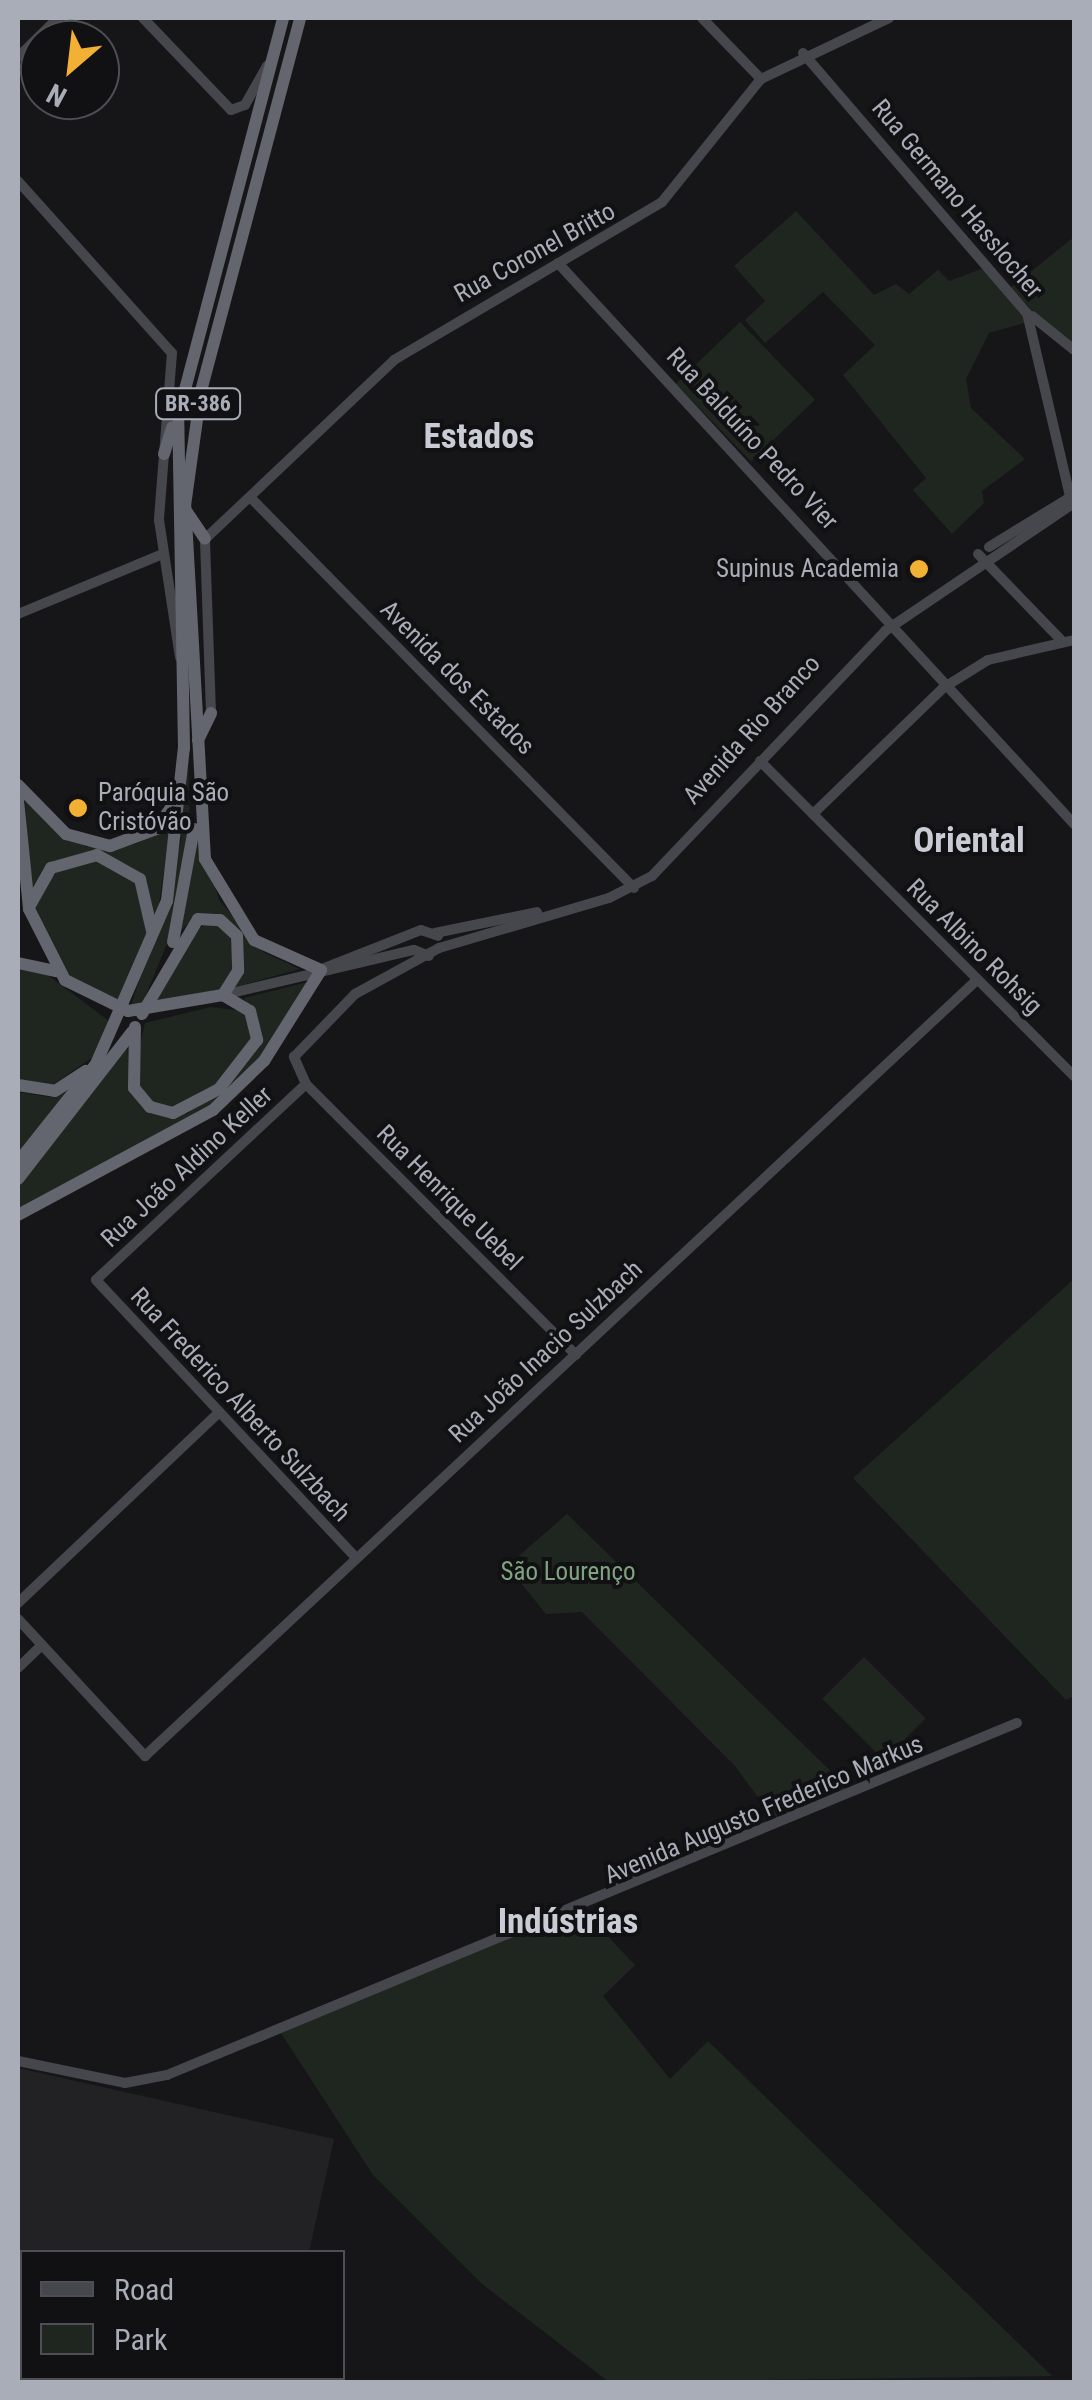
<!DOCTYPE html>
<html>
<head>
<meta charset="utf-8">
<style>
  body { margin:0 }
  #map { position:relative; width:1092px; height:2400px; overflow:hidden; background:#161618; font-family:"Roboto Condensed",sans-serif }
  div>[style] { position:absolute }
  .built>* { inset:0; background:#222225 }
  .green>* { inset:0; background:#1e261f; transform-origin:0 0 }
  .water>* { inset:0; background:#2c353c }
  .secondary>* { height:10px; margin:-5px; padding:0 5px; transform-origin:5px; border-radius:5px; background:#45474d }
  .highway>* { height:12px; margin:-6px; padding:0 6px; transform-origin:6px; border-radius:6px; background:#63666e }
  .dots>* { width:28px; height:28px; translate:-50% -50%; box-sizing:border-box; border:5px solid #111113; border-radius:50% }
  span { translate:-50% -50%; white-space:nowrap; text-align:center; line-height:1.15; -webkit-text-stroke:8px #111113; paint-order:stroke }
  .shield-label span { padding:2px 8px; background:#111113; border:2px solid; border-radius:8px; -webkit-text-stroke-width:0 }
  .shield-label { font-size:22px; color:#a8adb8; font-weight:700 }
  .street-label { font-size:25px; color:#a8adb8 }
  .poi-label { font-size:25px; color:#a8adb8 }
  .right { translate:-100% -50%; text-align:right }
  .left { translate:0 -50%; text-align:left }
  .park-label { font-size:25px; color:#7fa381 }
  .district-label { font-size:35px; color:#c9ccd4; font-weight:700 }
  .frame { position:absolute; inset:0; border:20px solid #a8adb8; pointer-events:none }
  .legend { position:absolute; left:20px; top:2250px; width:325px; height:130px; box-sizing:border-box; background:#111113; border:2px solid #4d4f55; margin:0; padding:12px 18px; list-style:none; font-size:30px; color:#a8adb8 }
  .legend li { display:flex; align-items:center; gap:20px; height:50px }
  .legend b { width:50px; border:2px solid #4d4f55 }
  .north { position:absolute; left:20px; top:20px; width:100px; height:100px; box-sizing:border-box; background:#111113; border:2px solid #4d4f55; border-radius:50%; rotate:208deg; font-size:28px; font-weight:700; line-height:40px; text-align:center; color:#a8adb8 }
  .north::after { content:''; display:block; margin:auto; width:35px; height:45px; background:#f2b134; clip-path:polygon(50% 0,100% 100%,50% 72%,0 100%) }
</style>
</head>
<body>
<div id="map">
  <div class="built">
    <div style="clip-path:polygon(18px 2068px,334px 2139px,309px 2252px,22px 2252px,18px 2265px)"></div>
  </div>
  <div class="green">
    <div style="clip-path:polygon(796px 211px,874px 295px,896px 284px,909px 294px,938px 270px,949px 281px,984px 268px,1031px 321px,989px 333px,966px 379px,971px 408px,1025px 459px,982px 491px,984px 503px,952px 534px,913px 490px,926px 478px,843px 375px,875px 345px,823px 292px,765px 343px,745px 320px,765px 301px,734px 266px)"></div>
    <div style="clip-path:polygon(1074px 237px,1074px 348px,1009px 289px)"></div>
    <div style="left:740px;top:322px;width:108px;height:89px;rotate:46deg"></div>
    <div style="clip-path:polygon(185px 598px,190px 843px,173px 929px,141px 1007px,131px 1006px,181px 841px)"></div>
    <div style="clip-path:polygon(25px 798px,86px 847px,136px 844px,172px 815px,155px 932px,144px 880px,109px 855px,42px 874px,29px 892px)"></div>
    <div style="clip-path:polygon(198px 822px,219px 900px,263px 952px,300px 969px,231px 988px,239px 935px,197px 916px,178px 933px)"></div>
    <div style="clip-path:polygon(96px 859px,131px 874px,151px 921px,121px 1004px,76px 984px,42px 942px,33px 900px,62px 866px)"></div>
    <div style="clip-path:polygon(211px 921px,229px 931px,236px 962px,221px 989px,157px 1002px,183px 938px)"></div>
    <div style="clip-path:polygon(18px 967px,45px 973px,109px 1021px,96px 1055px,51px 1086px,18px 1081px)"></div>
    <div style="clip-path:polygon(308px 982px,261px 1061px,205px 1109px,18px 1211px,18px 1183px,127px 1045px,131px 1091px,187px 1114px,259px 1048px,244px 998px)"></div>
    <div style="clip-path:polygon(211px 1007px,243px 1011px,254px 1036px,215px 1087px,177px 1108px,147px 1100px,133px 1073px,145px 1023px)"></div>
    <div style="clip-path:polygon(70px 1087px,18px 1157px,18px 1092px,49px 1097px)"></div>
    <div style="clip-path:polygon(1074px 1279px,1074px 1696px,1066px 1700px,853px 1478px)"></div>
    <div style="clip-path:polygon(567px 1514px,850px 1790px,775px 1820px,734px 1765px,582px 1612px,546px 1614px,507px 1566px)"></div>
    <div style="left:864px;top:1657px;width:87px;height:59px;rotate:45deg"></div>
    <div style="clip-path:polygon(581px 1908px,635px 1965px,603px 1996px,670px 2079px,708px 2041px,1052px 2376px,609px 2382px,481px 2283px,373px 2175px,279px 2030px)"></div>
  </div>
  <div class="water">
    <div style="clip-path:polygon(18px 2295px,22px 2378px,324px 2382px,18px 2382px)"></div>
  </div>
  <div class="secondary">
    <div style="left:143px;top:18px;width:127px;rotate:46.3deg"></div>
    <div style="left:231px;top:110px;width:15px;rotate:-20deg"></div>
    <div style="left:245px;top:105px;width:45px;rotate:-60.6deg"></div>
    <div style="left:702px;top:18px;width:85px;rotate:46deg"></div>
    <div style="left:803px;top:53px;width:343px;rotate:49.3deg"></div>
    <div style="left:1027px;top:313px;width:193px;rotate:76.8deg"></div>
    <div style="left:18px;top:57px;width:56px;rotate:-44.3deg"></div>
    <div style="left:18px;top:181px;width:231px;rotate:48.2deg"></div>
    <div style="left:172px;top:353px;width:168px;rotate:94.5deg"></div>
    <div style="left:159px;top:520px;width:139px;rotate:81.3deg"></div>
    <div style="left:558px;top:263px;width:762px;rotate:47.39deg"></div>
    <div style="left:1032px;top:316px;width:54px;rotate:39deg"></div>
    <div style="left:250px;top:497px;width:548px;rotate:45.52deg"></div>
    <div style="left:989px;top:547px;width:100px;rotate:-31.5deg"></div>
    <div style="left:978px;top:554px;width:122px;rotate:46deg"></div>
    <div style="left:18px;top:614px;width:157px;rotate:-22.5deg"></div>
    <div style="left:211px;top:713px;width:174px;rotate:-92deg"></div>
    <div style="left:205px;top:539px;width:260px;rotate:-43.4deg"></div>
    <div style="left:394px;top:360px;width:311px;rotate:-30.5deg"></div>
    <div style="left:662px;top:202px;width:158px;rotate:-51.2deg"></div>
    <div style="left:761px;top:79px;width:142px;rotate:-25.5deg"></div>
    <div style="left:760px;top:761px;width:445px;rotate:45.1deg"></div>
    <div style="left:813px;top:814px;width:181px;rotate:-44.1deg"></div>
    <div style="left:943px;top:688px;width:53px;rotate:-31.9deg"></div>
    <div style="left:988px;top:660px;width:88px;rotate:-13.1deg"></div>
    <div style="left:435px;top:933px;width:104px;rotate:-11.6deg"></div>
    <div style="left:322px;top:969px;width:106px;rotate:-21.5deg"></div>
    <div style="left:421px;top:930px;width:18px;rotate:19deg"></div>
    <div style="left:223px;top:995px;width:196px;rotate:-13.3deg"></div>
    <div style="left:414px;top:950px;width:16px;rotate:22deg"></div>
    <div style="left:306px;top:1084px;width:287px;rotate:137deg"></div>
    <div style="left:96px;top:1280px;width:381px;rotate:46.9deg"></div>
    <div style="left:576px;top:1355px;width:383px;rotate:-134.9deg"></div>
    <div style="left:306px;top:1084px;width:30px;rotate:-114deg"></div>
    <div style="left:294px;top:1057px;width:88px;rotate:-45.9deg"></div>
    <div style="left:355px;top:994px;width:96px;rotate:-28.7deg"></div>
    <div style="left:439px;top:948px;width:177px;rotate:-16.4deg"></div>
    <div style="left:609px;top:898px;width:48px;rotate:-27.1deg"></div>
    <div style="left:652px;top:876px;width:338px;rotate:-46.4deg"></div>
    <div style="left:885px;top:631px;width:228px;rotate:-34.1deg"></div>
    <div style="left:18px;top:1603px;width:276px;rotate:-43.5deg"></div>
    <div style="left:18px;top:1619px;width:187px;rotate:47.2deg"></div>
    <div style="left:145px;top:1756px;width:1138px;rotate:-43.01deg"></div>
    <div style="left:18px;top:1668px;width:33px;rotate:-44deg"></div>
    <div style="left:18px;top:2061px;width:109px;rotate:11.6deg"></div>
    <div style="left:125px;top:2083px;width:43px;rotate:-10.8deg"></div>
    <div style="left:167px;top:2075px;width:920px;rotate:-22.5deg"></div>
  </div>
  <div class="highway">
    <div style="left:164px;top:454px;width:28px;rotate:-73deg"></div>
    <div style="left:187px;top:512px;width:32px;rotate:56deg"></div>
    <div style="left:198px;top:740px;width:30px;rotate:-64deg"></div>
    <div style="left:18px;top:785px;width:69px;rotate:45.6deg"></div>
    <div style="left:66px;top:834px;width:46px;rotate:15.3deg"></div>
    <div style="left:110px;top:846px;width:49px;rotate:-20.3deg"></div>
    <div style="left:156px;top:829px;width:42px;rotate:-54.8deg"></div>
    <div style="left:18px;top:800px;width:110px;rotate:84.2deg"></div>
    <div style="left:29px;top:909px;width:80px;rotate:63.1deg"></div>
    <div style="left:65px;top:980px;width:70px;rotate:26.2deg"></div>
    <div style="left:128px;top:1011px;width:96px;rotate:-9.6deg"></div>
    <div style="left:223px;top:995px;width:31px;rotate:31deg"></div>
    <div style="left:250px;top:1011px;width:30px;rotate:76deg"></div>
    <div style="left:257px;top:1040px;width:62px;rotate:127.8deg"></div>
    <div style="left:219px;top:1089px;width:52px;rotate:152.4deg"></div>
    <div style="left:173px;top:1113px;width:24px;rotate:-165deg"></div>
    <div style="left:150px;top:1107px;width:25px;rotate:-130deg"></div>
    <div style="left:134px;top:1088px;width:61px;rotate:-89.1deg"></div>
    <div style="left:29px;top:907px;width:45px;rotate:-60.6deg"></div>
    <div style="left:51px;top:868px;width:48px;rotate:-15.8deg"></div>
    <div style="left:97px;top:855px;width:49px;rotate:29.2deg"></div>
    <div style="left:140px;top:879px;width:53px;rotate:77deg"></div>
    <div style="left:173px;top:942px;width:115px;rotate:-79.5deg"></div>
    <div style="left:18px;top:963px;width:40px;rotate:12deg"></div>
    <div style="left:142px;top:1014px;width:110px;rotate:-59.5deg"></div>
    <div style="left:198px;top:919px;width:22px;rotate:3deg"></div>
    <div style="left:220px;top:920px;width:23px;rotate:43deg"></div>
    <div style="left:237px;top:936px;width:35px;rotate:88deg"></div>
    <div style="left:238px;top:971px;width:28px;rotate:122deg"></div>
    <div style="left:18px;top:1085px;width:37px;rotate:9deg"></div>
    <div style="left:55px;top:1091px;width:37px;rotate:-33deg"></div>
    <div style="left:18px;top:1162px;width:125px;rotate:-51.5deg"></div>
    <div style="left:96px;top:1064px;width:178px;rotate:-66.5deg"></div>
    <div style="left:167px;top:901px;width:154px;rotate:-83.7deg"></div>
    <div style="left:184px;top:748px;width:332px;rotate:-91deg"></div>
    <div style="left:178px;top:416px;width:412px;rotate:-75.2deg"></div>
    <div style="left:18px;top:1179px;width:186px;rotate:-52.2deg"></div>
    <div style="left:18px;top:1215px;width:221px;rotate:-28.3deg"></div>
    <div style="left:213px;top:1110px;width:71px;rotate:-43.9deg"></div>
    <div style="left:264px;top:1061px;width:107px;rotate:-57.9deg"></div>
    <div style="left:321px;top:970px;width:73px;rotate:-155.9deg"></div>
    <div style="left:254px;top:940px;width:95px;rotate:-121.2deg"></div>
    <div style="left:205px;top:859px;width:354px;rotate:-93.2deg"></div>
    <div style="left:185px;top:506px;width:116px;rotate:-82.1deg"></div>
    <div style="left:201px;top:391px;width:386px;rotate:-75.1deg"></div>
  </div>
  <div class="dots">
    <div style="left:919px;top:569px;background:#f2b134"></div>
    <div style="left:78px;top:808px;background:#f2b134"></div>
  </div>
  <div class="shield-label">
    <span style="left:198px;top:404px">BR-386</span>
  </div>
  <div class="street-label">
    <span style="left:957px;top:199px;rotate:50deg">Rua Germano Hasslocher</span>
    <span style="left:535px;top:253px;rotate:-29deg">Rua Coronel Britto</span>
    <span style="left:752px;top:439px;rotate:47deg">Rua Balduíno Pedro Vier</span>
    <span style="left:457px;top:678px;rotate:45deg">Avenida dos Estados</span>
    <span style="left:752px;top:730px;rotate:-48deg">Avenida Rio Branco</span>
    <span style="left:974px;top:947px;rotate:45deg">Rua Albino Rohsig</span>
    <span style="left:187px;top:1167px;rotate:-43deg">Rua João Aldino Keller</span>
    <span style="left:449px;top:1198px;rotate:45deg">Rua Henrique Uebel</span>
    <span style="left:546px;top:1352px;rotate:-43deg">Rua João Inacio Sulzbach</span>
    <span style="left:240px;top:1405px;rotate:47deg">Rua Frederico Alberto Sulzbach</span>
    <span style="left:764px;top:1810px;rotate:-23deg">Avenida Augusto Frederico Markus</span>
  </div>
  <div class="poi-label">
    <span class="right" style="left:899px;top:569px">Supinus Academia</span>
    <span class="left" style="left:98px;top:808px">Paróquia São<br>Cristóvão</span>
  </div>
  <div class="park-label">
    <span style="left:568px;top:1572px">São Lourenço</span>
  </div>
  <div class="district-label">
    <span style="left:479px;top:437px">Estados</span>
    <span style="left:969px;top:841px">Oriental</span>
    <span style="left:568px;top:1922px">Indústrias</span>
  </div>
  <div class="frame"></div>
  <ul class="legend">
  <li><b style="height:12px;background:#45474d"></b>Road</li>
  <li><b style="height:28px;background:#1e261f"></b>Park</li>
  </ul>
  <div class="north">N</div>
</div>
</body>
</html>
